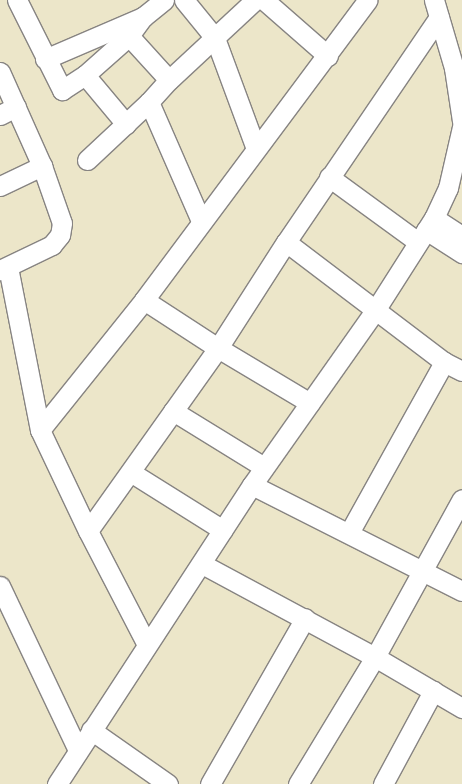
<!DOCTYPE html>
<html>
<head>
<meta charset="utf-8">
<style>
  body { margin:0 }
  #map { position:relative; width:462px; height:784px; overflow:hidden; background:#ece6c9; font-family:"Patrick Hand",sans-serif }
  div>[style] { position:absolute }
  .roads { filter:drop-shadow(1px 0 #878482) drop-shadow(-1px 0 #878482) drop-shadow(0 1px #878482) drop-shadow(0 -1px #878482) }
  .minor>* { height:19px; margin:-9.5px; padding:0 9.5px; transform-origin:9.5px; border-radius:9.5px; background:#fff }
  span { translate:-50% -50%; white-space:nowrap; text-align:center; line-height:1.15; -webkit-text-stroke:3px #fff; paint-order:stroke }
</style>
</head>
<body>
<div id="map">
  <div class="roads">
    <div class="minor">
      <div style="left:17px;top:0;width:101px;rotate:63.4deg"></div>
      <div style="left:62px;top:90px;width:27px;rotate:-33deg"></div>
      <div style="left:85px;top:75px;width:59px;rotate:-41.6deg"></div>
      <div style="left:129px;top:36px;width:24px;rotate:-54deg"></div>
      <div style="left:184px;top:0;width:49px;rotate:50.8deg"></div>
      <div style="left:215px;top:38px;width:118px;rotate:69.7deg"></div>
      <div style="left:264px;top:0;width:85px;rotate:41.2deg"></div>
      <div style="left:434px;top:0;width:71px;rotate:73.6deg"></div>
      <div style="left:454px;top:68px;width:54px;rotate:81.4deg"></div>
      <div style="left:439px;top:17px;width:272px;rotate:124.2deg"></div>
      <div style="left:286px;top:242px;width:198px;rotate:37.2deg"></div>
      <div style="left:129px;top:36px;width:59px;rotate:47.7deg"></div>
      <div style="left:45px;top:59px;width:107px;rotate:-23.2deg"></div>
      <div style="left:143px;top:17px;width:27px;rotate:-39deg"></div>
      <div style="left:0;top:72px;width:103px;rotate:65.9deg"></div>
      <div style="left:42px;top:166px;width:60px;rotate:70.7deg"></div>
      <div style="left:62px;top:223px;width:12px;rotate:99deg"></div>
      <div style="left:60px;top:235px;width:13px;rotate:129deg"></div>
      <div style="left:52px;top:245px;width:58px;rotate:154.3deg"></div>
      <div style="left:85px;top:75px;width:64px;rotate:50.1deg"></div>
      <div style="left:0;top:115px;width:18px;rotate:-27deg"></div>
      <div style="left:87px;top:160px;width:85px;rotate:-43.1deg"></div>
      <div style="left:329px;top:177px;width:110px;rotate:36.1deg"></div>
      <div style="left:0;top:186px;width:47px;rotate:-25.5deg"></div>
      <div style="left:434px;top:218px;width:33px;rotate:33deg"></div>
      <div style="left:201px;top:221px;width:130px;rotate:-113.6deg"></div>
      <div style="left:149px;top:102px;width:30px;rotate:-48deg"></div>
      <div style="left:169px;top:80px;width:117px;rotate:-42.9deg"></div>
      <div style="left:426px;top:230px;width:43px;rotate:32.6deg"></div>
      <div style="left:286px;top:242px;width:126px;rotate:122.7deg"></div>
      <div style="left:218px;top:348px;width:107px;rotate:30.9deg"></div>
      <div style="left:8px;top:267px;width:166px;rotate:78.9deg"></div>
      <div style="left:40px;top:430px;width:166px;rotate:-51.3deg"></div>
      <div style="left:144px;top:300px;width:374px;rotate:-53.3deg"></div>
      <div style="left:144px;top:300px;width:88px;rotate:33deg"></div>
      <div style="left:218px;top:348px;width:224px;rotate:125.4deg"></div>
      <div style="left:88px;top:531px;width:128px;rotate:62.6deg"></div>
      <div style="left:173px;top:411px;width:107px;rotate:31.6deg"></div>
      <div style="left:40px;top:430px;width:112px;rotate:64.6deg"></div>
      <div style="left:132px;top:473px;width:107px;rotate:32.1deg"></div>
      <div style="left:252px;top:485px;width:235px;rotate:26.8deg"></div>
      <div style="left:349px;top:533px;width:196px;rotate:-60.9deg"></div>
      <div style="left:444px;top:362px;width:20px;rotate:27deg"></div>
      <div style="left:202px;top:564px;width:196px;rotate:28.3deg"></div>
      <div style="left:375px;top:657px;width:101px;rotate:30.4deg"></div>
      <div style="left:0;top:586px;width:182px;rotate:64.6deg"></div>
      <div style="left:91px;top:730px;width:94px;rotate:35deg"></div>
      <div style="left:57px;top:784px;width:357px;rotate:-56.9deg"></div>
      <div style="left:252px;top:485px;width:215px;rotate:-54.8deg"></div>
      <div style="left:376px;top:309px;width:108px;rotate:-57.5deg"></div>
      <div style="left:434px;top:218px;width:33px;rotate:-65deg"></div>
      <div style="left:448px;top:188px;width:63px;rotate:-77.1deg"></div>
      <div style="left:210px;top:784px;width:191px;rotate:-60.2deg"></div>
      <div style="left:298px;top:784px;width:149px;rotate:-58.8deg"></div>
      <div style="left:375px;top:657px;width:180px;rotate:-61.2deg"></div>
      <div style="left:383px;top:784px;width:106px;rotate:-61.7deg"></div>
    </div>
  </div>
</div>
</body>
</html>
